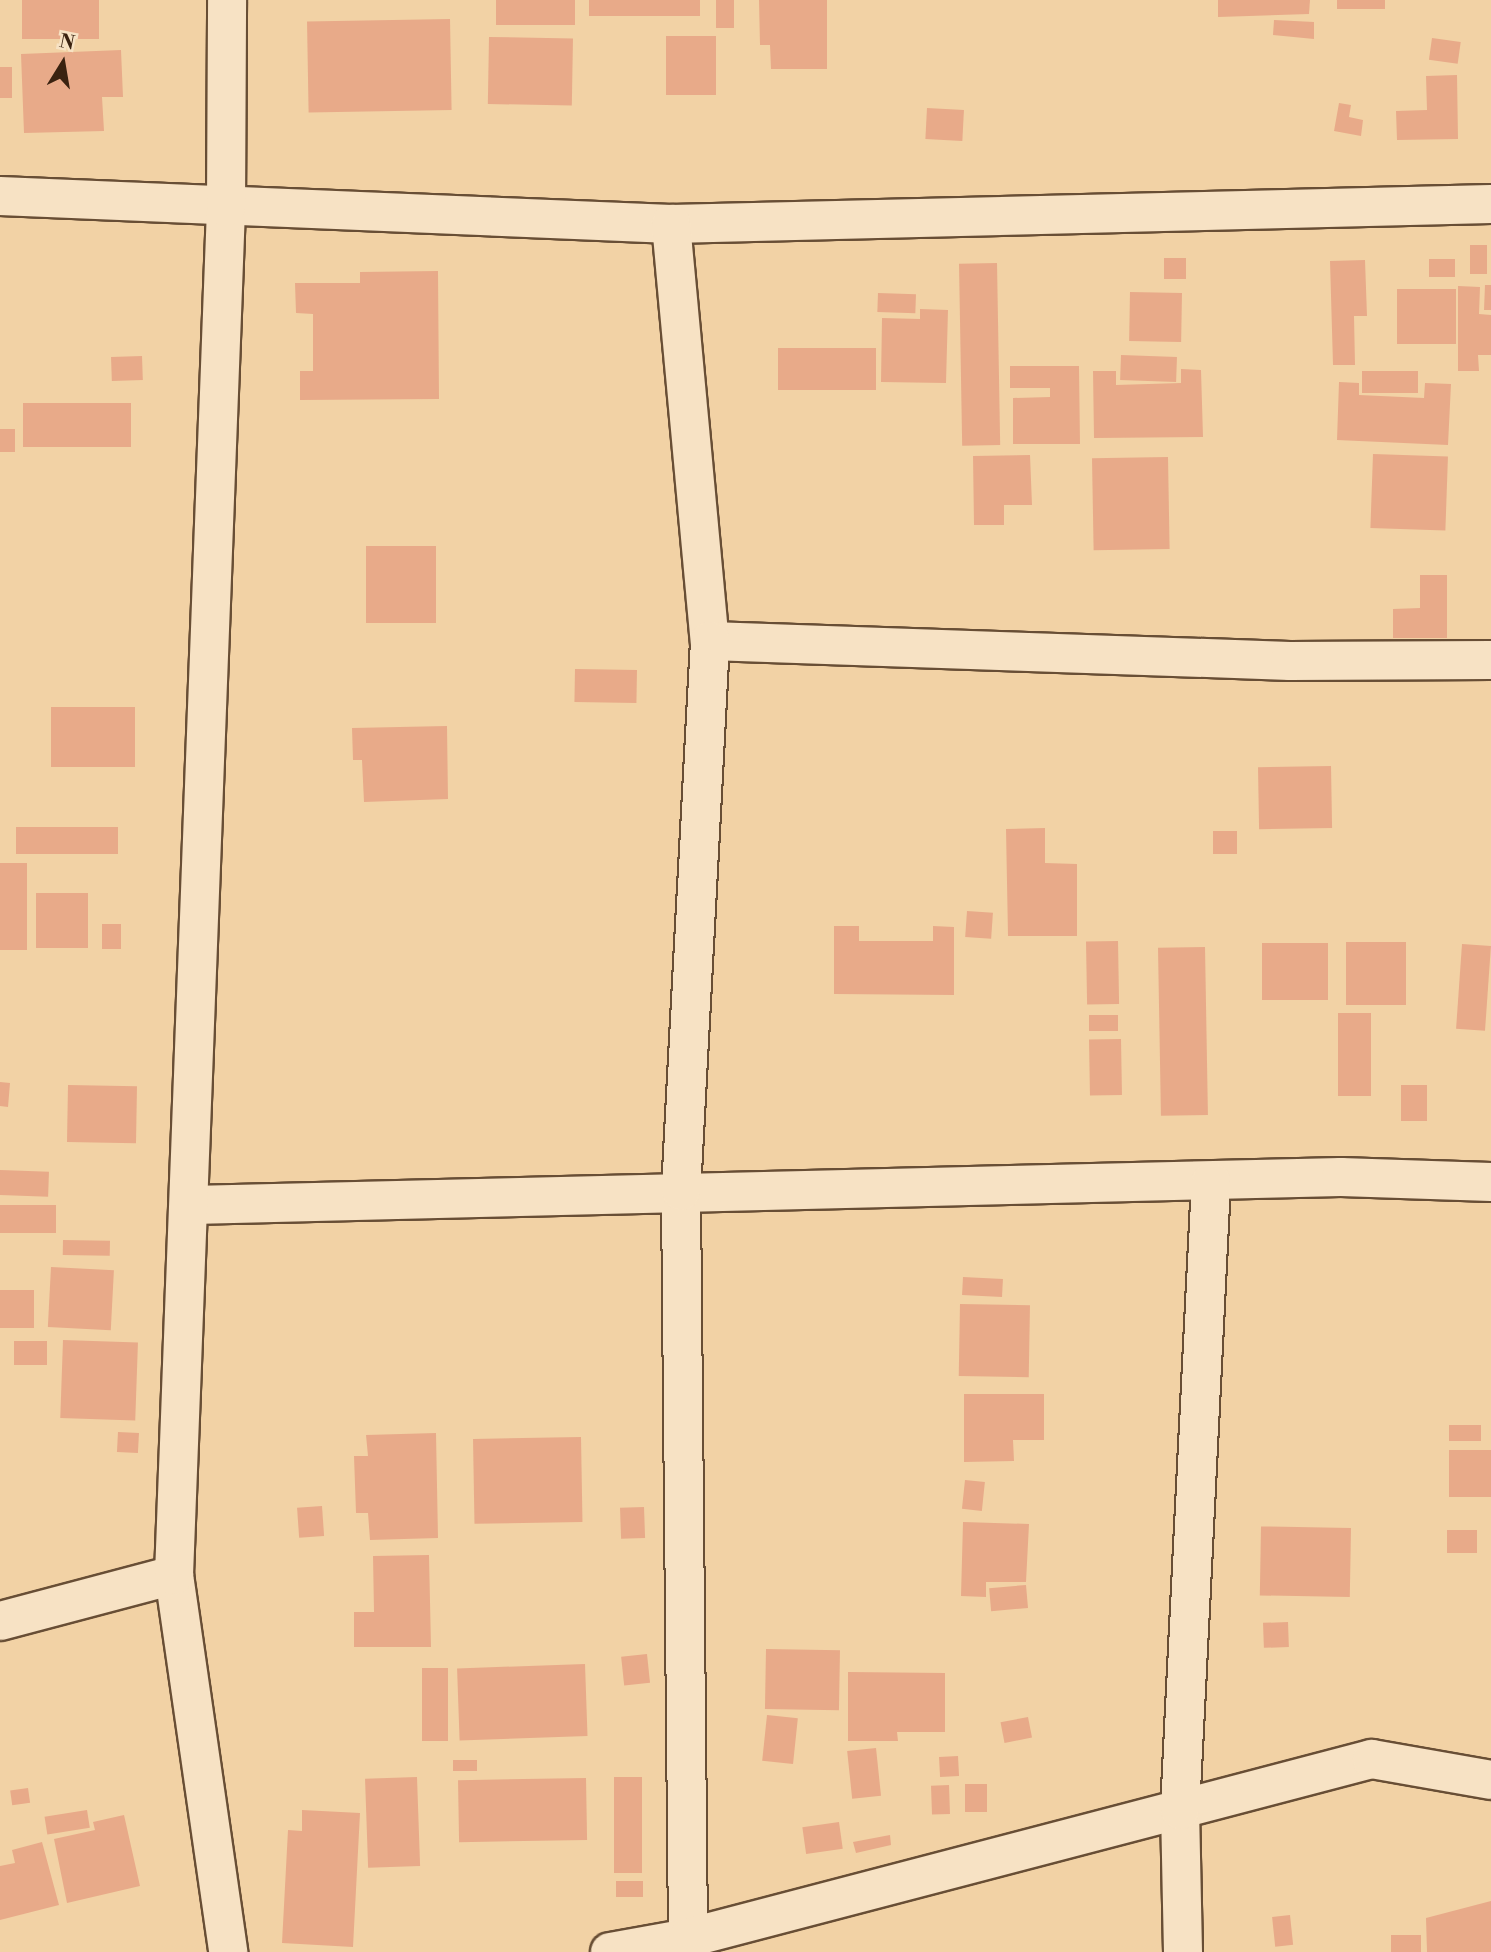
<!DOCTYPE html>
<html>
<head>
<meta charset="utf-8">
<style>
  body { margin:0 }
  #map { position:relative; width:1491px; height:1952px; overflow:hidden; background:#f2d2a5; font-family:"Libre Bodoni",serif }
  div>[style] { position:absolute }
  .building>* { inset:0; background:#e8aa89; transform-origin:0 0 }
  .roads { filter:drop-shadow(2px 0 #684e35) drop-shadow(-2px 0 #684e35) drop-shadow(0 2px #684e35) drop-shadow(0 -2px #684e35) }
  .minor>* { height:38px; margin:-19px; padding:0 19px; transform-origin:19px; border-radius:19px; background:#f7e2c4 }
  span { translate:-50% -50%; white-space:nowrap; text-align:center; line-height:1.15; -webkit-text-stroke:6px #f7e2c4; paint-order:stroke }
  .north { position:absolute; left:28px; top:28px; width:70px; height:70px; -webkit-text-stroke:5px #f7e2c4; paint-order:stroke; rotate:11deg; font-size:19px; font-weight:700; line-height:28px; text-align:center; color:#3a2210 }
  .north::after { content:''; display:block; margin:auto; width:24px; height:32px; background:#3a2210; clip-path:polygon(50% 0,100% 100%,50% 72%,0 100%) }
</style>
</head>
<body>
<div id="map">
  <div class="building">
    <div style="left:22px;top:0;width:77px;height:39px"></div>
    <div style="left:496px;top:0;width:79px;height:25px"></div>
    <div style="left:589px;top:0;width:111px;height:16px"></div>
    <div style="left:716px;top:0;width:18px;height:28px"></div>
    <div style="clip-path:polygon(759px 0,827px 0,827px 69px,771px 69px,770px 45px,760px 45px)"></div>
    <div style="clip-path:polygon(1218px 0,1310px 0,1309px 14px,1218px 17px)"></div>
    <div style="left:1337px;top:0;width:48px;height:9px"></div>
    <div style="left:450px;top:19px;width:91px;height:143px;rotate:89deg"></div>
    <div style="clip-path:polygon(1274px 20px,1314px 22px,1314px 39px,1273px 35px)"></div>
    <div style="left:666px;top:36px;width:50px;height:59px"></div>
    <div style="left:489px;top:37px;width:84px;height:67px;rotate:1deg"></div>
    <div style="left:1432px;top:38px;width:29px;height:22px;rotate:8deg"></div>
    <div style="clip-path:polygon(121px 50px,123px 97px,102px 97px,104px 131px,24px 133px,21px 54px)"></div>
    <div style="left:0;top:67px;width:12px;height:31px"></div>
    <div style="clip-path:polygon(1457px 75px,1458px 139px,1397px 140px,1396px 111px,1427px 110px,1426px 76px)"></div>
    <div style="clip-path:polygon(1339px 103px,1351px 105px,1349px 117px,1363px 120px,1361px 136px,1334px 131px)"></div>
    <div style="left:927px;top:108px;width:37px;height:31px;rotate:3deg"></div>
    <div style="left:1470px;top:245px;width:17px;height:29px"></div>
    <div style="left:1164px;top:258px;width:22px;height:21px"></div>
    <div style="left:1429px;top:259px;width:26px;height:18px"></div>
    <div style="clip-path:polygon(1365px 260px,1367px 316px,1354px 316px,1355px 365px,1333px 365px,1330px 261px)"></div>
    <div style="left:997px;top:263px;width:182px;height:38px;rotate:89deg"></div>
    <div style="clip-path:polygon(438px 271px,439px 399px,300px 400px,300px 371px,313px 371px,313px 314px,296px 313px,295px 283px,360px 283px,360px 272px)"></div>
    <div style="clip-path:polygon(1485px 285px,1491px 285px,1491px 310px,1484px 310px)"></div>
    <div style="clip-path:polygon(1458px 286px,1480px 287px,1479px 314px,1491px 315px,1491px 355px,1478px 355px,1479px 371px,1458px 371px)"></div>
    <div style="left:1397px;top:289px;width:59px;height:55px"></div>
    <div style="left:1130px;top:292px;width:52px;height:49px;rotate:1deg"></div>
    <div style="left:878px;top:293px;width:38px;height:19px;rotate:2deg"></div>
    <div style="clip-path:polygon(920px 309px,948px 310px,946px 383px,881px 382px,882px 318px,920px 319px)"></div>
    <div style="left:876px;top:348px;width:42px;height:98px;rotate:90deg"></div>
    <div style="left:1121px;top:355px;width:56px;height:25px;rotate:2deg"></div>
    <div style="left:142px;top:356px;width:24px;height:31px;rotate:88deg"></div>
    <div style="clip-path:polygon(1010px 366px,1079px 366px,1080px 444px,1013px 444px,1013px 398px,1050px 397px,1050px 388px,1010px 388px)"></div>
    <div style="clip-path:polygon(1181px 369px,1201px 370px,1203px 437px,1094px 438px,1093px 371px,1116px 371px,1116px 385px,1181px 383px)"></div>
    <div style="left:1362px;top:371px;width:56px;height:22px"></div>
    <div style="clip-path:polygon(1339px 382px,1359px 383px,1359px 395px,1424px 398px,1425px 383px,1451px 384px,1448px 445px,1337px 440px)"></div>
    <div style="left:131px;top:403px;width:44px;height:108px;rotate:90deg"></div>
    <div style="left:15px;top:429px;width:23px;height:15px;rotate:90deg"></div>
    <div style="left:1373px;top:454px;width:75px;height:74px;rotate:2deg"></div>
    <div style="clip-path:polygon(1030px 455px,1032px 505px,1004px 505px,1004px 525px,974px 525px,973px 456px)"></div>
    <div style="left:1168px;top:457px;width:92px;height:76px;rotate:89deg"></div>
    <div style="left:366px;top:546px;width:70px;height:77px"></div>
    <div style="clip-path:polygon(1420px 575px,1447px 575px,1447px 638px,1393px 638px,1393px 609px,1420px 608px)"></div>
    <div style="left:575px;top:669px;width:62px;height:33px;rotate:1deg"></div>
    <div style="left:51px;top:707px;width:84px;height:60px"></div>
    <div style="clip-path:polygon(447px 726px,448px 799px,364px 802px,362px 760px,353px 760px,352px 728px)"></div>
    <div style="left:1331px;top:766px;width:62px;height:73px;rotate:89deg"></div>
    <div style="left:16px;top:827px;width:102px;height:27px"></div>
    <div style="clip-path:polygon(1045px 828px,1045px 863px,1077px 864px,1077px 936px,1008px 936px,1006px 829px)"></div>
    <div style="left:1237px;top:831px;width:23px;height:24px;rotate:90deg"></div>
    <div style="left:0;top:863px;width:27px;height:87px"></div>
    <div style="left:36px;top:893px;width:52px;height:55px"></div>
    <div style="left:967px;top:911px;width:26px;height:26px;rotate:4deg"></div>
    <div style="left:102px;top:924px;width:19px;height:25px"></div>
    <div style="clip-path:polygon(834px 926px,859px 926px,859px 941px,933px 941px,933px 926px,954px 927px,954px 995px,834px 994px)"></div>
    <div style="left:1118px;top:941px;width:63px;height:32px;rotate:89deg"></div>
    <div style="left:1346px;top:942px;width:60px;height:63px"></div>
    <div style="left:1262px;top:943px;width:66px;height:57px"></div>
    <div style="left:1462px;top:944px;width:29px;height:85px;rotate:4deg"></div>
    <div style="left:1205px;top:947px;width:168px;height:47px;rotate:89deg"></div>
    <div style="left:1338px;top:1013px;width:33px;height:83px"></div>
    <div style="left:1089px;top:1015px;width:29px;height:16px"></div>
    <div style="left:1121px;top:1039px;width:56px;height:32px;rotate:89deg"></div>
    <div style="clip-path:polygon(0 1082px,10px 1083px,8px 1107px,0 1106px)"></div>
    <div style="left:68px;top:1085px;width:69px;height:57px;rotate:1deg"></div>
    <div style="left:1401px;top:1085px;width:26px;height:36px"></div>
    <div style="left:0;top:1170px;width:49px;height:25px;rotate:2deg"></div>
    <div style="left:0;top:1205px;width:56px;height:28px"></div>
    <div style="left:63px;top:1240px;width:47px;height:15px;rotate:1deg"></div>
    <div style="left:51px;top:1267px;width:63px;height:60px;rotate:3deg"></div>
    <div style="left:963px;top:1277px;width:40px;height:18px;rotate:3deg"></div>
    <div style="left:0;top:1290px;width:34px;height:38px"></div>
    <div style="left:960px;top:1304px;width:70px;height:72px;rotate:1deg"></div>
    <div style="left:63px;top:1340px;width:75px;height:78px;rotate:2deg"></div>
    <div style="left:47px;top:1341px;width:24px;height:33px;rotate:90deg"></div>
    <div style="clip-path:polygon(964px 1394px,1044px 1394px,1044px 1440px,1013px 1440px,1014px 1461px,964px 1462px)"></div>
    <div style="left:1449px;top:1425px;width:32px;height:16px"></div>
    <div style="left:118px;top:1432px;width:21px;height:20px;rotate:3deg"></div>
    <div style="clip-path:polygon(436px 1433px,438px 1538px,370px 1540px,368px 1513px,356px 1513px,354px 1456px,368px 1456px,366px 1435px)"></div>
    <div style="left:581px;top:1437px;width:85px;height:108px;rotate:89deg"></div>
    <div style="left:1449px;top:1450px;width:42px;height:47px"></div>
    <div style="left:965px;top:1480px;width:20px;height:29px;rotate:6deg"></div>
    <div style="left:322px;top:1506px;width:30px;height:25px;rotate:86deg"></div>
    <div style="left:644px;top:1507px;width:31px;height:24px;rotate:88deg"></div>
    <div style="clip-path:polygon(963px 1522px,1029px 1524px,1026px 1582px,986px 1582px,986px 1597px,961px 1596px)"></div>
    <div style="left:1351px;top:1528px;width:69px;height:90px;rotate:91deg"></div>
    <div style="left:1447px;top:1530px;width:30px;height:23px"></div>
    <div style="clip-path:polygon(429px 1555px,431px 1647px,354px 1647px,354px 1612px,374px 1612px,373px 1556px)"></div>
    <div style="left:1026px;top:1585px;width:23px;height:37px;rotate:85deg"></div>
    <div style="left:1288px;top:1622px;width:25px;height:25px;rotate:88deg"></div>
    <div style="left:766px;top:1649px;width:74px;height:60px;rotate:1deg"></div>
    <div style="left:647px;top:1654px;width:29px;height:26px;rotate:84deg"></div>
    <div style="left:585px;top:1664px;width:72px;height:128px;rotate:88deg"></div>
    <div style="left:422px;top:1668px;width:26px;height:73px"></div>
    <div style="clip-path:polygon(848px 1672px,945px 1673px,945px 1732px,897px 1732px,898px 1741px,848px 1741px)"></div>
    <div style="left:767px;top:1715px;width:31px;height:46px;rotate:6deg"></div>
    <div style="left:1028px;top:1717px;width:21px;height:28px;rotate:79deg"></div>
    <div style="left:876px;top:1748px;width:48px;height:29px;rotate:84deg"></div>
    <div style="left:958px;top:1756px;width:20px;height:19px;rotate:87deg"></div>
    <div style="left:453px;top:1760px;width:24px;height:11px"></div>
    <div style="left:417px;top:1777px;width:89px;height:52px;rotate:88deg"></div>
    <div style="left:614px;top:1777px;width:28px;height:96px"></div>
    <div style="left:586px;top:1778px;width:62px;height:128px;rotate:89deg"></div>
    <div style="left:965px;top:1784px;width:22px;height:28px"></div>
    <div style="left:949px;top:1785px;width:29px;height:18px;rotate:88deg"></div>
    <div style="left:28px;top:1788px;width:15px;height:18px;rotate:82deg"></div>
    <div style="left:87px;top:1810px;width:18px;height:43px;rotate:81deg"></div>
    <div style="clip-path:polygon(302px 1810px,360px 1813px,353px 1947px,282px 1943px,288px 1830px,302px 1831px)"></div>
    <div style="clip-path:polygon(124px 1815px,140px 1886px,67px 1903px,54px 1839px,95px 1830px,93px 1822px)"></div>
    <div style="left:839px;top:1822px;width:27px;height:37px;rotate:82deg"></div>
    <div style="clip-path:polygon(890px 1835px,891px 1845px,856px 1853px,853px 1842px)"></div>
    <div style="clip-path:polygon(42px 1842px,59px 1905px,0 1920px,0 1866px,15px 1863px,12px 1850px)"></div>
    <div style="left:616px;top:1881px;width:27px;height:16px"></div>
    <div style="clip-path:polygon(1491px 1901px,1491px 1952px,1427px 1952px,1426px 1918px)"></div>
    <div style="left:1290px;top:1915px;width:30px;height:18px;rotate:84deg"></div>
    <div style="left:1391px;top:1935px;width:30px;height:17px"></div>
  </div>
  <div class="roads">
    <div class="minor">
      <div style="left:0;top:196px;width:672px;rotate:2.39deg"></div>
      <div style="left:671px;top:224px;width:820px;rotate:-1.4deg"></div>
      <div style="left:671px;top:224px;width:419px;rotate:84.7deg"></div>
      <div style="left:710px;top:641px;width:580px;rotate:1.97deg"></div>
      <div style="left:1290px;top:661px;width:201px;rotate:-0.3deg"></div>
      <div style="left:192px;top:1205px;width:1149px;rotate:-1.4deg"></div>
      <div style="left:1341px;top:1177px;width:150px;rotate:1.9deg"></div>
      <div style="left:174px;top:1575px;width:381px;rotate:81.8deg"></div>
      <div style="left:0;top:1621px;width:180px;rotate:-14.8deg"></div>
      <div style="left:174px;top:1575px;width:1369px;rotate:-87.82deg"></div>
      <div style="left:226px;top:207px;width:207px;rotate:-89.7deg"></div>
      <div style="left:688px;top:1938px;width:747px;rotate:-90.54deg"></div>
      <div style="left:681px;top:1191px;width:551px;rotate:-86.98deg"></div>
      <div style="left:610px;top:1952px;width:79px;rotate:-10.2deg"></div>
      <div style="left:688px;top:1938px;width:707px;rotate:-14.67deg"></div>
      <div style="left:1372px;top:1759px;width:121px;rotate:10deg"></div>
      <div style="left:1183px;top:1952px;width:142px;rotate:-91.2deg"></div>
      <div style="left:1180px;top:1810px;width:629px;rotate:-87.17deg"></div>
    </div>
  </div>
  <div class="north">N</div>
</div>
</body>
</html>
